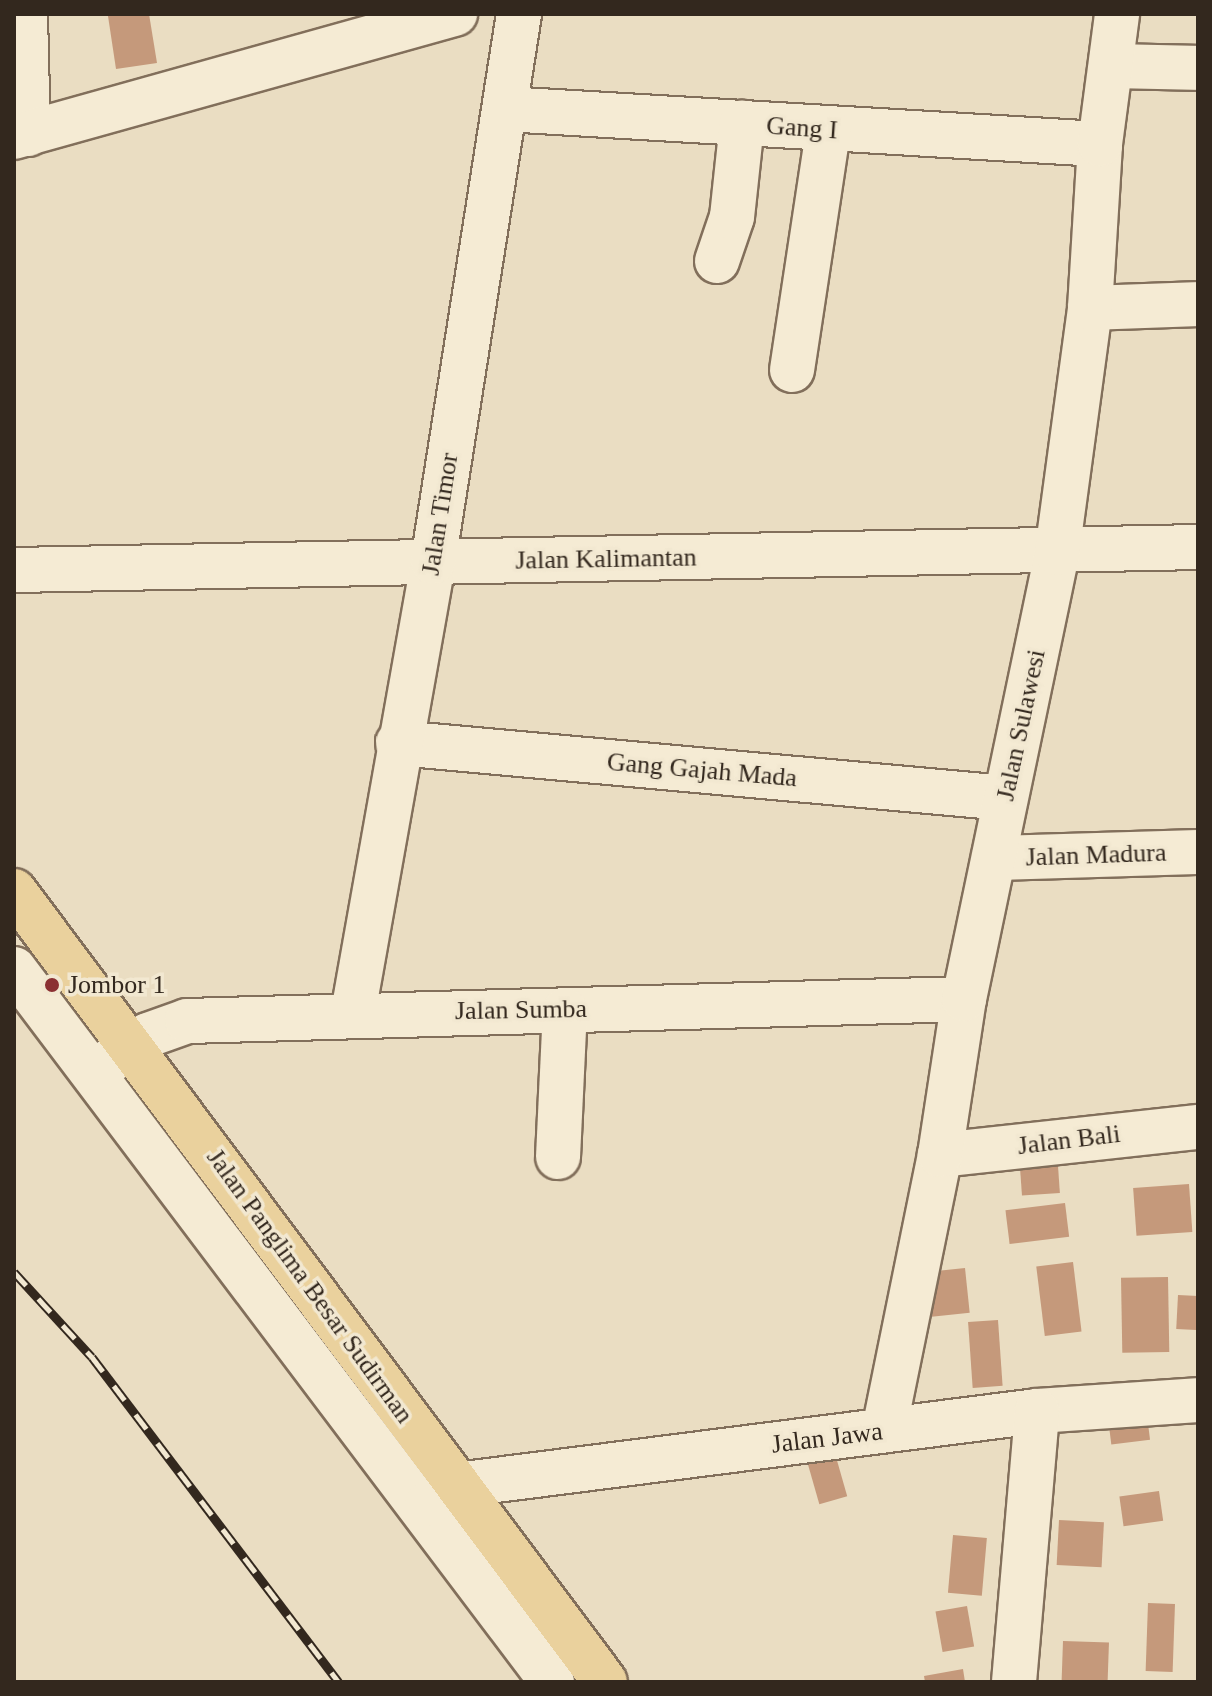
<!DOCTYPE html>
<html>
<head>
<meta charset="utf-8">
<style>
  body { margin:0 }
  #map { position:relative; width:1212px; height:1696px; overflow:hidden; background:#eaddc2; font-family:"Times New Roman",serif }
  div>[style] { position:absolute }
  .building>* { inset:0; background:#c5997b; transform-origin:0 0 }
  .roads { filter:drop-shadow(2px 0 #826f5b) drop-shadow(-2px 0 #826f5b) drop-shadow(0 2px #826f5b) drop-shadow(0 -2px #826f5b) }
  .minor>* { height:44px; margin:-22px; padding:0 22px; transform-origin:22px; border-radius:22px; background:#f5ebd4 }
  .major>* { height:44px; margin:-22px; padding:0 22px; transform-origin:22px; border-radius:22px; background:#ead19d }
  .rail>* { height:9px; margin-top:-4.5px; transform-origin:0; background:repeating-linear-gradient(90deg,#f2e8d1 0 18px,#33281e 0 36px); box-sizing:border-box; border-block:2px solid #33281e }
  .dots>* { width:22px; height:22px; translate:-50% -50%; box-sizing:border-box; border:4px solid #f2e8d1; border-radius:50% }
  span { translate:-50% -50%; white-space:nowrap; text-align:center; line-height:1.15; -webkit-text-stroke:7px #f2e8d1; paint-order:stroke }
  .street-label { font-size:26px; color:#33281e }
  .poi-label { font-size:26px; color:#33281e }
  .left { translate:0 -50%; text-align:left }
  .frame { position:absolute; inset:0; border:16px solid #33281e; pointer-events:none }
</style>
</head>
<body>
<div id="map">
  <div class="building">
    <div style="clip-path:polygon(122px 14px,149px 14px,157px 63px,116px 69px,108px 16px)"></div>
    <div style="left:1058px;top:1166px;width:27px;height:38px;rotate:86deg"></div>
    <div style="left:1189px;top:1184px;width:48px;height:56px;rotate:86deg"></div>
    <div style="left:1065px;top:1203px;width:34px;height:60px;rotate:83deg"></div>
    <div style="left:1073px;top:1262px;width:70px;height:37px;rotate:83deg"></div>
    <div style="left:965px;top:1268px;width:45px;height:43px;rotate:84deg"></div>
    <div style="left:1168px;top:1277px;width:75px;height:47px;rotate:89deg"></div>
    <div style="left:1178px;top:1295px;width:20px;height:34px;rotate:3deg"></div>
    <div style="left:998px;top:1320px;width:66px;height:30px;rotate:86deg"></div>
    <div style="left:1146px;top:1407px;width:33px;height:39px;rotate:83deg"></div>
    <div style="left:834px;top:1450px;width:48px;height:29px;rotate:74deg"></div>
    <div style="left:1159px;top:1491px;width:30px;height:40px;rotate:82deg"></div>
    <div style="left:1059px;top:1520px;width:45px;height:45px;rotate:3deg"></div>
    <div style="left:953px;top:1535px;width:34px;height:58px;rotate:5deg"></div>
    <div style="left:1148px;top:1603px;width:27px;height:68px;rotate:2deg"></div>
    <div style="left:967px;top:1606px;width:41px;height:32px;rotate:80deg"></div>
    <div style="left:1063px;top:1641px;width:46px;height:41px;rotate:2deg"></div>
    <div style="clip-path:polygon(963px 1669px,965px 1682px,925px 1682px,924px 1676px)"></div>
  </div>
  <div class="roads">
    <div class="minor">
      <div style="left:25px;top:14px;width:120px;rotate:88.6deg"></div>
      <div style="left:1112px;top:66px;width:86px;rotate:1.3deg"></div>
      <div style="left:505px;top:109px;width:596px;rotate:3.37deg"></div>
      <div style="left:14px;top:137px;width:458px;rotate:-15.6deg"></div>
      <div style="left:717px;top:261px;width:46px;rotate:-71.2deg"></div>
      <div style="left:732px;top:217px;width:95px;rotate:-83.9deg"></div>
      <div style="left:1090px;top:308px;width:108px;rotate:-2.1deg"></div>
      <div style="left:792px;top:370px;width:242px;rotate:-81.4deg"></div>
      <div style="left:14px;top:570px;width:1184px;rotate:-1.11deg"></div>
      <div style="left:398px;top:743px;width:610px;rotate:5.17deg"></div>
      <div style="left:994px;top:858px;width:204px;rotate:-1.7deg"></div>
      <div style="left:14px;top:969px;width:893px;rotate:52.96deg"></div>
      <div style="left:353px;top:1013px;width:458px;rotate:-79.9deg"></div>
      <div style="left:433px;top:562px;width:555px;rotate:-81.08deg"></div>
      <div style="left:98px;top:1069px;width:60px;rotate:-34.2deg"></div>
      <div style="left:148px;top:1035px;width:41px;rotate:-19.7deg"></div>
      <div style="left:187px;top:1021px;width:777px;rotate:-1.62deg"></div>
      <div style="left:940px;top:1155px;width:260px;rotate:-6.2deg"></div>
      <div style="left:558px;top:1157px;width:147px;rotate:-87.3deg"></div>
      <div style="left:884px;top:1430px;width:281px;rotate:-78.5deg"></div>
      <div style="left:940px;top:1155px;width:158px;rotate:-81.3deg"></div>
      <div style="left:964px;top:999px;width:456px;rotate:-78.2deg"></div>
      <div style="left:1057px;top:553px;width:247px;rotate:-82.3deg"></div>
      <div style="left:1090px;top:308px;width:164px;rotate:-86.5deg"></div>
      <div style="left:1100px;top:144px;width:131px;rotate:-82.5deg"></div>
      <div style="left:427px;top:1504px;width:36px;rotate:-32deg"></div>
      <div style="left:457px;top:1485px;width:585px;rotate:-7.27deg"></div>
      <div style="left:1037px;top:1411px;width:161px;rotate:-3.9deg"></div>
      <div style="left:1014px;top:1682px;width:272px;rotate:-85.1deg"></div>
    </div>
    <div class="major">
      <div style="left:14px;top:891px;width:987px;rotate:53.23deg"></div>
    </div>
  </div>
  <div class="rail">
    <div style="left:14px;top:1272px;width:115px;rotate:47.5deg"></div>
    <div style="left:92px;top:1357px;width:408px;rotate:52.8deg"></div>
  </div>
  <div class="dots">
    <div style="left:52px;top:985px;background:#8b3032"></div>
  </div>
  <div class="street-label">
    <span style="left:802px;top:128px;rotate:4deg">Gang I</span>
    <span style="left:440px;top:514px;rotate:-81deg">Jalan Timor</span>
    <span style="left:606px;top:559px;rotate:-1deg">Jalan Kalimantan</span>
    <span style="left:1021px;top:725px;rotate:-78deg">Jalan Sulawesi</span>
    <span style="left:702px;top:770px;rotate:5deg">Gang Gajah Mada</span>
    <span style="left:1096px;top:855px;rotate:-2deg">Jalan Madura</span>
    <span style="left:521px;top:1010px;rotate:-1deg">Jalan Sumba</span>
    <span style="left:1069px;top:1140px;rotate:-7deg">Jalan Bali</span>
    <span style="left:310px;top:1286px;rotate:54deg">Jalan Panglima Besar Sudirman</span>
    <span style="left:827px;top:1438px;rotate:-7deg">Jalan Jawa</span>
  </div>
  <div class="poi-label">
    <span class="left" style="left:68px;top:985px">Jombor 1</span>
  </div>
  <div class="frame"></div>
</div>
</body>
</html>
